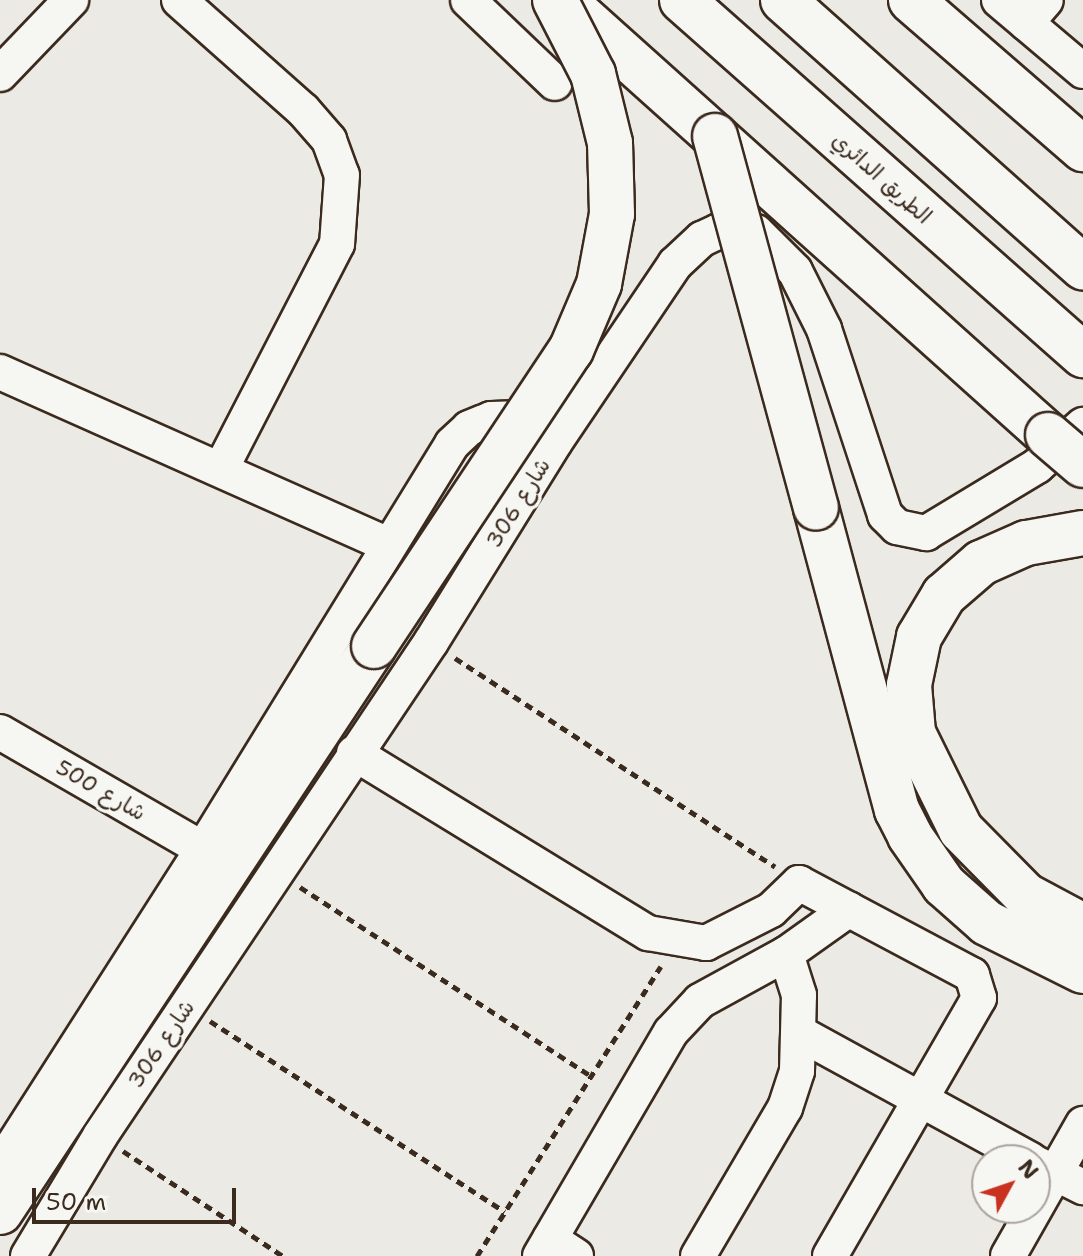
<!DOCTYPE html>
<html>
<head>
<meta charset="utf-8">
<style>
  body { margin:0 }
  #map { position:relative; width:1083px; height:1256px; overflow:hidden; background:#ebeae5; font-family:"Shantell Sans","Playpen Sans Arabic",sans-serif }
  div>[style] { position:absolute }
  .path>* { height:5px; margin-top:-2.5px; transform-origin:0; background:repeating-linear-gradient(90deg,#3b2a1e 0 8px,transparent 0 14px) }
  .roads { filter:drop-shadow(2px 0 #3b2a1e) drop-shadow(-2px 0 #3b2a1e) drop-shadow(0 2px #3b2a1e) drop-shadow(0 -2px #3b2a1e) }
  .minor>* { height:34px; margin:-17px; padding:0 17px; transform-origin:17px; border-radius:17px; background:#f6f6f2 }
  .highway>* { height:44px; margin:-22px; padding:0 22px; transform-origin:22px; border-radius:22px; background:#f6f6f2 }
  .bridges { filter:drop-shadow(2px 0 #3b2a1e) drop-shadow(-2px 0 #3b2a1e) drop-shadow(0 2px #3b2a1e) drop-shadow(0 -2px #3b2a1e) }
  .highway-bridge>* { height:44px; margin:-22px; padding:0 22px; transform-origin:22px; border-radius:22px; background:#f6f6f2 }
  span { translate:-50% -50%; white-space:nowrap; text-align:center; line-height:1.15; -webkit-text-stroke:7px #f6f6f2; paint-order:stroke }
  .street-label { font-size:22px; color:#3b2a1e }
  .north { position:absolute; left:971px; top:1144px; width:80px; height:80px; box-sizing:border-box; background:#f6f6f2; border:2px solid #aba49d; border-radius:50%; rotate:50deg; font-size:22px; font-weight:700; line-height:32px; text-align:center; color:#3b2a1e }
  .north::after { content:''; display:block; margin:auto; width:28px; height:36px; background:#c8321e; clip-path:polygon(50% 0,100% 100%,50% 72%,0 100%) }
  .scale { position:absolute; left:32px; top:1188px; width:204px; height:36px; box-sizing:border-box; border:4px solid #3b2a1e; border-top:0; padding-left:10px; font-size:24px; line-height:28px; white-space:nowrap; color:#3b2a1e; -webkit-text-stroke:6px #f6f6f2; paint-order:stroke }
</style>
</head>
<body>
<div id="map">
  <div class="path">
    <div style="left:455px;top:658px;width:382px;rotate:33.1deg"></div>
    <div style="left:300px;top:887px;width:347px;rotate:33deg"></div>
    <div style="left:210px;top:1021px;width:351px;rotate:32.9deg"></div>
    <div style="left:123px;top:1151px;width:191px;rotate:33.3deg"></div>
    <div style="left:477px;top:1256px;width:343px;rotate:-57.6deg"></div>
  </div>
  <div class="roads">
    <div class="minor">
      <div style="left:179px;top:0;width:166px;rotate:41.6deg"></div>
      <div style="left:303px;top:110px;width:40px;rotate:49deg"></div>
      <div style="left:329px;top:140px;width:37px;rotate:70deg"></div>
      <div style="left:342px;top:175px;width:69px;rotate:94.1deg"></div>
      <div style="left:337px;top:244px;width:253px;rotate:117.3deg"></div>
      <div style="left:468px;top:0;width:120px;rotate:43.7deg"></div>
      <div style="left:999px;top:0;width:110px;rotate:40.2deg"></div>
      <div style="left:1026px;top:23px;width:30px;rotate:-49deg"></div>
      <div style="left:0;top:74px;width:103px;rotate:-46.2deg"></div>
      <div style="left:0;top:372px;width:423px;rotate:24deg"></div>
      <div style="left:0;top:732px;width:234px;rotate:30deg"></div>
      <div style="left:354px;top:753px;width:345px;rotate:31.5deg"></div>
      <div style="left:648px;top:933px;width:59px;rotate:9.8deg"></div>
      <div style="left:706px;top:943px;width:73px;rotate:-26.9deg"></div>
      <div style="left:771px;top:910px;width:39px;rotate:-44deg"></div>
      <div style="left:799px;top:883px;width:196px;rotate:28deg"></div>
      <div style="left:972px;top:975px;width:24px;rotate:73deg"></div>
      <div style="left:979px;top:998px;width:298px;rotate:120deg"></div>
      <div style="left:801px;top:1034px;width:262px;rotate:28.7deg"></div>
      <div style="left:1035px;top:1163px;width:54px;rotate:26.6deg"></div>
      <div style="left:0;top:1166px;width:376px;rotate:-57.4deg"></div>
      <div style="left:203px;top:849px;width:475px;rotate:-58.4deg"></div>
      <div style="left:452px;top:444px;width:23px;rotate:-43deg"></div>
      <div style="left:469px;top:428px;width:24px;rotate:-22deg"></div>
      <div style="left:491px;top:419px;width:24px;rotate:-2deg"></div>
      <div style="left:515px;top:418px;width:31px;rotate:32deg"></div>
      <div style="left:550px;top:1239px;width:31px;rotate:33deg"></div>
      <div style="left:28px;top:1256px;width:140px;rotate:-59deg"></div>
      <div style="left:100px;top:1136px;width:595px;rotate:-56.18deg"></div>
      <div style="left:431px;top:642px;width:235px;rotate:-58.2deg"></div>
      <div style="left:555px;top:442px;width:215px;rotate:-56deg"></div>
      <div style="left:675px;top:264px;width:37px;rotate:-43deg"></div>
      <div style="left:702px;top:239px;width:19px;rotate:-25deg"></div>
      <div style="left:719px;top:231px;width:37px;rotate:2deg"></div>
      <div style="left:756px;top:232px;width:55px;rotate:45deg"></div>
      <div style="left:795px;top:271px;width:65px;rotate:63.4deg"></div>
      <div style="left:824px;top:329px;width:196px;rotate:71.8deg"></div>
      <div style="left:885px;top:515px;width:17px;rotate:45deg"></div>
      <div style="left:897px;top:527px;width:30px;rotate:12deg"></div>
      <div style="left:926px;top:533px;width:130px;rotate:-31.1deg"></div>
      <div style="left:1037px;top:466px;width:62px;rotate:-41.7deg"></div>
      <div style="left:540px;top:1256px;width:259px;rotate:-59.7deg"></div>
      <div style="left:671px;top:1032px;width:42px;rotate:-46.9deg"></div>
      <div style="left:700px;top:1001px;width:98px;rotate:-28.7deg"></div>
      <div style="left:786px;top:954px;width:77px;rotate:-35.5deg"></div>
      <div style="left:698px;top:1256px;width:172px;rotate:-59.6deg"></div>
      <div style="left:785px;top:1108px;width:39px;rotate:-72deg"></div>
      <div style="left:797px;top:1071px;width:76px;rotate:-88.5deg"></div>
      <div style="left:799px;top:995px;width:43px;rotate:-107.6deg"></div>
      <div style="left:1008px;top:1256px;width:152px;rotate:-60.4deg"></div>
    </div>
    <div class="highway">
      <div style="left:563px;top:0;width:651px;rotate:41.89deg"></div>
      <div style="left:682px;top:0;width:536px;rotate:41.52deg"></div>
      <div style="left:783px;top:0;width:402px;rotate:41.7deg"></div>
      <div style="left:911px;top:0;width:228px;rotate:40.9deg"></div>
      <div style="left:816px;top:508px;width:313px;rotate:75deg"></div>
      <div style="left:897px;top:810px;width:29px;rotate:63deg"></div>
      <div style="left:910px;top:836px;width:60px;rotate:55.2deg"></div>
      <div style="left:944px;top:885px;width:57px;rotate:41.5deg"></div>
      <div style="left:987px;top:923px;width:107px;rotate:26.6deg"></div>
      <div style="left:1083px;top:533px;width:58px;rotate:170deg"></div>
      <div style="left:1026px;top:543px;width:49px;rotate:156deg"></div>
      <div style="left:981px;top:563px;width:49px;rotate:139.1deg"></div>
      <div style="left:944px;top:595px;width:49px;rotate:120.8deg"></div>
      <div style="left:919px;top:637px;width:49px;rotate:101.8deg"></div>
      <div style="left:909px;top:685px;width:48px;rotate:85.2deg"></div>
      <div style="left:913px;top:733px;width:108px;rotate:63.7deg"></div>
      <div style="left:961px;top:830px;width:91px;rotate:45.4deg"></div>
      <div style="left:1025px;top:895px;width:66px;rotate:28.1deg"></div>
      <div style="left:0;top:1212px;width:678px;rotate:-56.54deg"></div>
    </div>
  </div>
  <div class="bridges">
    <div class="highway-bridge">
      <div style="left:715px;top:136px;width:385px;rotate:74.8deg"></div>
      <div style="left:1048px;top:435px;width:46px;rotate:40.6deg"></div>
      <div style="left:374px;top:646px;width:356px;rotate:-56.4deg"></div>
      <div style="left:571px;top:350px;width:72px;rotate:-67deg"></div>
      <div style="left:599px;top:284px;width:71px;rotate:-79.5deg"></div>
      <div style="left:612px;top:214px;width:71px;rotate:-91.6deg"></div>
      <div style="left:610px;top:143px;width:71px;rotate:-103.8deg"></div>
      <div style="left:593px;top:74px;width:83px;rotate:-117.2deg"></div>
    </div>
  </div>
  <div class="street-label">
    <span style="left:882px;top:178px;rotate:42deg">الطريق الدائري</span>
    <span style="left:518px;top:503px;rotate:-58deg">شارع 306</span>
    <span style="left:101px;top:790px;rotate:30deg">شارع 500</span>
    <span style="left:161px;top:1044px;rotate:-56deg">شارع 306</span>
  </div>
  <div class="north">N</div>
  <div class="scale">50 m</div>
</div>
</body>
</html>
